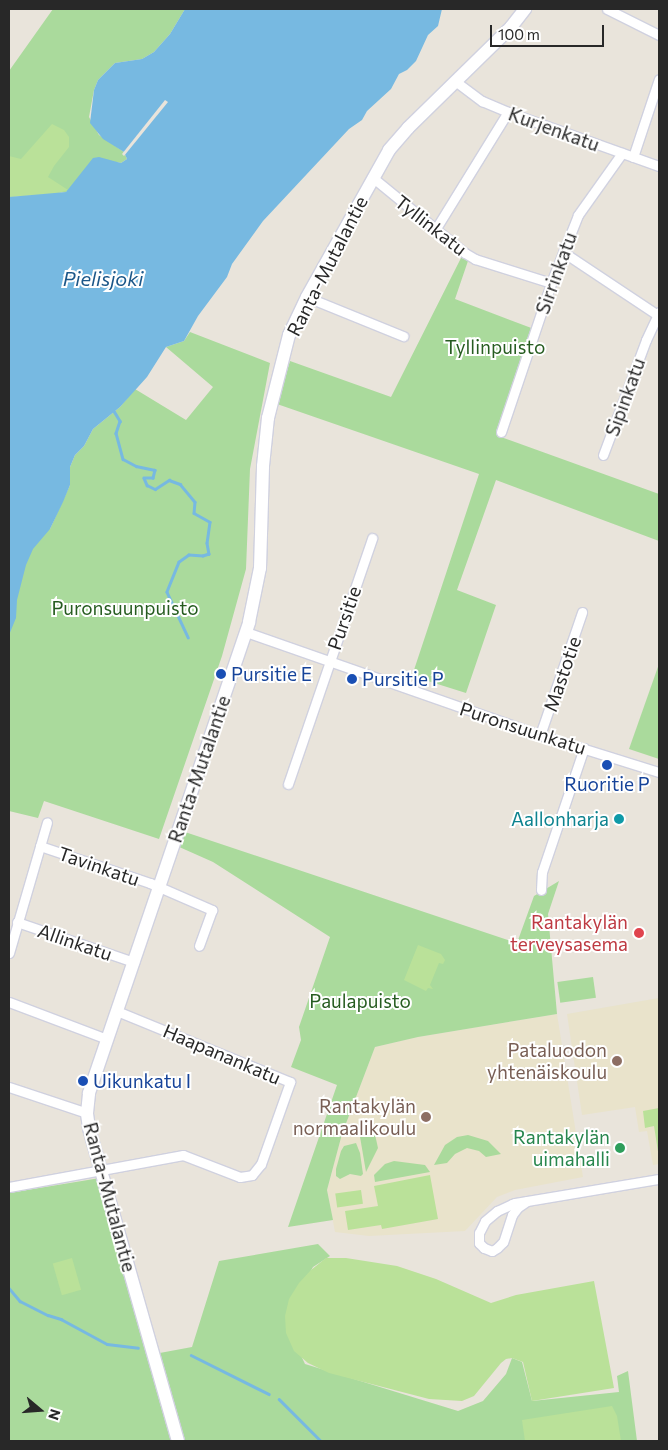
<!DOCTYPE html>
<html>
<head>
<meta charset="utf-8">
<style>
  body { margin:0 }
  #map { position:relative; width:668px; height:1450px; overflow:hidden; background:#e9e4db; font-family:Commissioner,sans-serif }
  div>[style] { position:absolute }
  .education>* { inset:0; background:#e9e3cb }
  .green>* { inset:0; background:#aada9c; transform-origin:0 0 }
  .pitch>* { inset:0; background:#bae199; transform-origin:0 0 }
  .water>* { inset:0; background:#77b9e1 }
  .pier>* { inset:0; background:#e9e4db }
  .stream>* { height:2.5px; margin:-1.25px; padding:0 1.25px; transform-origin:1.25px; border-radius:1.25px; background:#77b9e1 }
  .roads { filter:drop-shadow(1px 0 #d0d1df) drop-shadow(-1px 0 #d0d1df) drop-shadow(0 1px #d0d1df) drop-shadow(0 -1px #d0d1df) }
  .street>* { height:9px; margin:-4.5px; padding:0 4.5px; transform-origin:4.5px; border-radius:4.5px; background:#fff }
  .secondary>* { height:12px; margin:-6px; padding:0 6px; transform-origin:6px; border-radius:6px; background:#fff }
  .dots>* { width:14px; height:14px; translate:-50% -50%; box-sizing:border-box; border:2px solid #fff; border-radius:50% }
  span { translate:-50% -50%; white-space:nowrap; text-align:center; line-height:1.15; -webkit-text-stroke:4px #fff; paint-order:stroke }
  .street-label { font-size:19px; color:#282828 }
  .park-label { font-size:19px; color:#265c20 }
  .transit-label { font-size:19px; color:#164399 }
  .left { translate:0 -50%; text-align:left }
  .culture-label { font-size:19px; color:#0d838f }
  .right { translate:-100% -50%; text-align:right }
  .health-label { font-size:19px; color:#be3a42 }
  .education-label { font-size:19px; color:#785e54 }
  .leisure-label { font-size:19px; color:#27864d }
  .water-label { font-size:20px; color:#1b5789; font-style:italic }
  .frame { position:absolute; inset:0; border:10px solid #282828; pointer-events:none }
  .north { position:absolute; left:15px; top:1385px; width:50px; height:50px; -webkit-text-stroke:4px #fff; paint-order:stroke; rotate:108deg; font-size:14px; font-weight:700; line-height:20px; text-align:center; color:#282828 }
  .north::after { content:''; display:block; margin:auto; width:18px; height:22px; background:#282828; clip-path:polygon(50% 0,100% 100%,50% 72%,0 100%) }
  .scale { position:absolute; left:490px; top:25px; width:114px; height:22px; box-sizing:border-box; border:2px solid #282828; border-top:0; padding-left:6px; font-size:15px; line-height:18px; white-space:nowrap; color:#282828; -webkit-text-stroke:4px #fff; paint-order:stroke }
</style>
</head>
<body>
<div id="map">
  <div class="education">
    <div style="clip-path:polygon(659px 998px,659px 1164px,653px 1165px,647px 1131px,639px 1132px,635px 1107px,582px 1115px,567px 1014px)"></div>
    <div style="clip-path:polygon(557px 1014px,583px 1177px,515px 1190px,497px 1197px,465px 1231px,369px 1236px,335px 1232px,327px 1190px,342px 1134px,375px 1047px,418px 1037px)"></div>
  </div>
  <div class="green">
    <div style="clip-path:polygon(53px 9px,185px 9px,170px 34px,154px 52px,142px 59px,115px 63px,98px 80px,94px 90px,89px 117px,99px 135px,124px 152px,127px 159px,121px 163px,116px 162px,66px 192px,9px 197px,9px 71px)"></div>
    <div style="clip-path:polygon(462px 256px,469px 258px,455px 299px,534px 329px,498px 436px,659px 494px,659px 541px,496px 480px,457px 590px,496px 605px,466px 693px,412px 676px,479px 474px,277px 404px,290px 361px,391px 397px)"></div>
    <div style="clip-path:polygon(190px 332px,270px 363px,250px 469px,246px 569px,222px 656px,159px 839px,44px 801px,38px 818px,9px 811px,9px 504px,50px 529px,70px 485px,70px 467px,75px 455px,84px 446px,93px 429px,120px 407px,135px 389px,186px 420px,213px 387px,166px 347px,184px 341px)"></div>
    <div style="clip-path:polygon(659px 664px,659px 759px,629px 749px)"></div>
    <div style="clip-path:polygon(182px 831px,517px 943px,534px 896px,559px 881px,548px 914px,557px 1014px,418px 1037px,375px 1047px,342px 1134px,327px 1190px,333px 1220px,288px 1227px,337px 1085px,291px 1067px,301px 1040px,299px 1027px,330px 937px,213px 862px,177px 846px)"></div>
    <div style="left:593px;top:977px;width:21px;height:36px;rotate:82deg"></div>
    <div style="clip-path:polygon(372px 1121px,378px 1148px,366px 1172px,358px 1125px)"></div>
    <div style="clip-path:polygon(468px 1135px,488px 1141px,501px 1154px,486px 1157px,479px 1151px,467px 1148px,455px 1154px,447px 1163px,434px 1165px,445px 1145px,457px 1137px)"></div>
    <div style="clip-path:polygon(356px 1143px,360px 1153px,363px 1174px,361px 1176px,350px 1174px,340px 1179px,336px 1176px,336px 1169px,341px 1151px,344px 1146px)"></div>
    <div style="clip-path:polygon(394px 1161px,425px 1165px,430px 1172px,375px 1182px,374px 1175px,385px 1164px)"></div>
    <div style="clip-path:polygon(100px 1178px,149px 1355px,192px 1347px,219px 1261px,318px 1244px,330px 1256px,313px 1267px,290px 1307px,294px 1341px,305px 1364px,458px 1411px,483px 1401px,506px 1374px,512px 1358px,522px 1362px,532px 1401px,619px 1392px,617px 1376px,628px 1371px,637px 1441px,9px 1441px,9px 1193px)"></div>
  </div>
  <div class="pitch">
    <div style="clip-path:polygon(52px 124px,64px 130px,69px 137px,69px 147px,54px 166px,48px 177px,68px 190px,55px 194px,9px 197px,9px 156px,21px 159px)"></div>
    <div style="clip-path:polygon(418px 945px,441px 954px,445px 960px,443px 964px,439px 963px,430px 985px,433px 989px,428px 988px,426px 991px,404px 980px)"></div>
    <div style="clip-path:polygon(659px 1108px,659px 1158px,654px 1126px,645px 1128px,643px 1111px)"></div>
    <div style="clip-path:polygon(430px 1175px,438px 1219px,382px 1229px,381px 1225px,348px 1230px,345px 1211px,378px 1206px,374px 1186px)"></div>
    <div style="left:361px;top:1190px;width:14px;height:26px;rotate:82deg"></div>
    <div style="left:72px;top:1258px;width:33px;height:20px;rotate:74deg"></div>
    <div style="clip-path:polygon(326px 1258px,346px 1258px,397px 1266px,436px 1279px,491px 1303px,516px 1295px,594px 1281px,614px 1388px,532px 1401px,523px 1362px,512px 1358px,506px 1359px,501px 1363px,474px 1396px,462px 1401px,429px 1399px,329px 1373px,308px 1363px,294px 1351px,286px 1333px,285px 1316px,289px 1299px,299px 1283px,311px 1270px)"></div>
    <div style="clip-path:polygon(612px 1406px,617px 1416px,621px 1441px,525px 1441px,522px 1420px)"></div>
  </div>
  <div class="water">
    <div style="clip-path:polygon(185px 9px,442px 9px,438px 26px,428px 35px,416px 61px,407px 70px,399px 74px,391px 89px,367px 111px,362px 120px,349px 129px,263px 221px,232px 264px,227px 277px,198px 316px,184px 341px,166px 347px,147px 377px,120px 407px,93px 429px,84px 446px,75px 455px,70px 467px,70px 485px,63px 502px,50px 529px,33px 549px,26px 565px,17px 600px,16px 618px,9px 635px,9px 197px,66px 192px,93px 158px,99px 157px,121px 163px,127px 159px,124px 152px,103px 139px,90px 123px,94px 90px,98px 80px,115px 63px,142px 59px,154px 52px,170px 34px)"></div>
  </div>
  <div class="pier">
    <div style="clip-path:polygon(165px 100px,168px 102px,124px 156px,122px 154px)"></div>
  </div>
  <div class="stream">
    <div style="left:114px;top:411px;width:12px;rotate:59deg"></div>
    <div style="left:120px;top:421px;width:13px;rotate:108deg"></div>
    <div style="left:116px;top:433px;width:27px;rotate:75deg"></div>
    <div style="left:123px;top:459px;width:15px;rotate:28deg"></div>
    <div style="left:136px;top:466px;width:19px;rotate:12deg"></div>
    <div style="left:155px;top:470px;width:8px;rotate:104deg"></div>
    <div style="left:153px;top:478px;width:9px;rotate:180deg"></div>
    <div style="left:144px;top:478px;width:8px;rotate:67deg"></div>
    <div style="left:147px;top:485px;width:9px;rotate:27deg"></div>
    <div style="left:155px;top:489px;width:17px;rotate:-33deg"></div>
    <div style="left:169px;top:480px;width:12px;rotate:20deg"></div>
    <div style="left:180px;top:484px;width:23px;rotate:50deg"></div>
    <div style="left:195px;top:502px;width:11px;rotate:95deg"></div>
    <div style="left:194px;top:513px;width:18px;rotate:29deg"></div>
    <div style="left:210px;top:522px;width:21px;rotate:98deg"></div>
    <div style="left:207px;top:543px;width:11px;rotate:80deg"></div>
    <div style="left:209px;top:554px;width:6px;rotate:162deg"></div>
    <div style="left:203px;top:556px;width:14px;rotate:-176deg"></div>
    <div style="left:189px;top:555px;width:12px;rotate:145deg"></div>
    <div style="left:179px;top:562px;width:32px;rotate:112deg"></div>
    <div style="left:167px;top:592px;width:50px;rotate:65deg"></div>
    <div style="left:9px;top:1288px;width:17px;rotate:50deg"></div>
    <div style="left:20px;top:1301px;width:31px;rotate:27deg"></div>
    <div style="left:48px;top:1315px;width:14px;rotate:17deg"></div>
    <div style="left:61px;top:1319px;width:52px;rotate:28.5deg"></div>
    <div style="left:107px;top:1344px;width:31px;rotate:7deg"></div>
    <div style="left:191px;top:1355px;width:87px;rotate:26.6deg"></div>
    <div style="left:279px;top:1399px;width:59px;rotate:45deg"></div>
  </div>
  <div class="roads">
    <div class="street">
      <div style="left:607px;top:9px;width:58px;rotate:26.6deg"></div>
      <div style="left:455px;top:81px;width:34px;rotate:37deg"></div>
      <div style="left:482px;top:101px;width:28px;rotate:23deg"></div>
      <div style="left:508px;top:112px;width:160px;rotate:19.7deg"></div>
      <div style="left:633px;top:157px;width:82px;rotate:-71.6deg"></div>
      <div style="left:372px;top:177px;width:120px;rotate:39.3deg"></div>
      <div style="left:465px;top:253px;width:12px;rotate:31deg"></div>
      <div style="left:475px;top:259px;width:80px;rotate:17.5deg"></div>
      <div style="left:435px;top:230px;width:139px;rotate:-58.3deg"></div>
      <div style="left:563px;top:252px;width:115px;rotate:33.7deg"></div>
      <div style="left:307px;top:297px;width:104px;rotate:22.1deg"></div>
      <div style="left:501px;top:432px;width:157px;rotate:-71.4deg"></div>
      <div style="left:551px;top:283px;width:73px;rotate:-68.3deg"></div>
      <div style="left:578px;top:215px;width:76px;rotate:-54.6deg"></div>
      <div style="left:603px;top:455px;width:123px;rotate:-69.5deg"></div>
      <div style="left:646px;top:340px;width:31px;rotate:-65deg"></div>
      <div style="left:246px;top:632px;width:312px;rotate:19.3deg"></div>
      <div style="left:540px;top:735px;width:125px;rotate:17.3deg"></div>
      <div style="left:540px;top:735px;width:130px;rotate:-71.1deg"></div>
      <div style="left:288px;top:784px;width:260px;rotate:-71.1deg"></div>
      <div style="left:40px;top:846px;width:116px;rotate:18.6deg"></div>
      <div style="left:150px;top:883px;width:68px;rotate:23.5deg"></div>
      <div style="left:212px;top:910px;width:38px;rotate:110deg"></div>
      <div style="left:541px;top:890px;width:18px;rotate:-87deg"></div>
      <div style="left:542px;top:872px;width:131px;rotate:-71.3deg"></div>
      <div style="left:17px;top:922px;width:124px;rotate:18.9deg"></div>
      <div style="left:9px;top:953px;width:136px;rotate:-73.8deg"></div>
      <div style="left:9px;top:1002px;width:105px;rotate:20.7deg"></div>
      <div style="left:9px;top:1087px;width:82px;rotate:18.4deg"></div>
      <div style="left:9px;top:1187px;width:177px;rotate:-10.4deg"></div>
      <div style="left:183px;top:1155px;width:61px;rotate:21.1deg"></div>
      <div style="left:240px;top:1177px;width:12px;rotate:-9deg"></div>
      <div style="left:252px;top:1175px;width:14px;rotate:-51deg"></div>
      <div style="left:261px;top:1164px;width:87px;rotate:-70.5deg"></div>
      <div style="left:290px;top:1082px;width:187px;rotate:-157.7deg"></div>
      <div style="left:527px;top:1201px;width:11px;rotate:146deg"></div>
      <div style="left:518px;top:1207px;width:10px;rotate:127deg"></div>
      <div style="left:512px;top:1215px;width:28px;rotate:108deg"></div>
      <div style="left:503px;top:1242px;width:8px;rotate:135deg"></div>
      <div style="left:497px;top:1248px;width:6px;rotate:149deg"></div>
      <div style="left:492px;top:1251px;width:9px;rotate:-159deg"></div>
      <div style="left:484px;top:1248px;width:7px;rotate:-135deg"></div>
      <div style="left:479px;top:1243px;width:10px;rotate:-90deg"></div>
      <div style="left:479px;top:1233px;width:13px;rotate:-63deg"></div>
      <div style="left:485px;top:1221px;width:16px;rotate:-40deg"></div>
      <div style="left:497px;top:1211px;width:17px;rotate:-25deg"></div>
      <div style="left:512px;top:1204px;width:3px;rotate:-18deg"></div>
      <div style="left:515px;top:1203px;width:146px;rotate:-9.5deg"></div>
    </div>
    <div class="secondary">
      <div style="left:178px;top:1441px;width:325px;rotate:-105.9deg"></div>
      <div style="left:89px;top:1128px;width:15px;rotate:-98deg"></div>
      <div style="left:87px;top:1113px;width:20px;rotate:-84deg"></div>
      <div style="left:89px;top:1093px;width:497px;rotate:-71.2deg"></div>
      <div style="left:249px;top:622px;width:55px;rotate:-78.5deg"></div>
      <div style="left:260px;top:568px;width:102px;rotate:-88.3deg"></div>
      <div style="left:263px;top:466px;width:48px;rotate:-84.1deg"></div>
      <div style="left:268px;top:418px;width:86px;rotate:-75.8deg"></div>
      <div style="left:289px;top:335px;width:42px;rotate:-64.7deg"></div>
      <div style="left:307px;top:297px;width:168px;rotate:-60.8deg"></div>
      <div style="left:389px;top:150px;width:29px;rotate:-49deg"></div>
      <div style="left:408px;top:128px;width:144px;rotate:-44.4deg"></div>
      <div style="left:511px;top:27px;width:23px;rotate:-52deg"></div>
    </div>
  </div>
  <div class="dots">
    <div style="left:221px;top:674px;background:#1a4fb4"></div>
    <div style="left:352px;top:679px;background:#1a4fb4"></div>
    <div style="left:607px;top:765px;background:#1a4fb4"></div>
    <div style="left:619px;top:819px;background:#0f9aa8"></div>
    <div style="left:639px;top:933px;background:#e0444e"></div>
    <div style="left:617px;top:1061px;background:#8d6e63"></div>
    <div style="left:83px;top:1081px;background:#1a4fb4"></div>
    <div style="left:426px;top:1117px;background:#8d6e63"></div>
    <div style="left:620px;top:1148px;background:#2e9e5b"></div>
  </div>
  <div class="street-label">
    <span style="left:554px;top:129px;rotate:20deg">Kurjenkatu</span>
    <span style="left:431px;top:225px;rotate:38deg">Tyllinkatu</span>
    <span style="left:327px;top:266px;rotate:-63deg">Ranta-Mutalantie</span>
    <span style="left:556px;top:273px;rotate:-70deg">Sirrinkatu</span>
    <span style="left:625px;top:397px;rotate:-70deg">Sipinkatu</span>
    <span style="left:344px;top:618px;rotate:-71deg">Pursitie</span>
    <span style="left:562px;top:674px;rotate:-71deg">Mastotie</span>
    <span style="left:523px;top:728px;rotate:18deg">Puronsuunkatu</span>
    <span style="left:199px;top:769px;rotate:-71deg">Ranta-Mutalantie</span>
    <span style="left:99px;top:866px;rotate:19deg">Tavinkatu</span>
    <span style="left:75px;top:942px;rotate:19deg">Allinkatu</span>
    <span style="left:222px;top:1054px;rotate:23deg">Haapanankatu</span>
    <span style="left:110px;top:1197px;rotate:75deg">Ranta-Mutalantie</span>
  </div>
  <div class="park-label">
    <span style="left:495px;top:347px">Tyllinpuisto</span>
    <span style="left:125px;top:608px">Puronsuunpuisto</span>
    <span style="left:360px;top:1001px">Paulapuisto</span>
  </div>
  <div class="transit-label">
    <span class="left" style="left:231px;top:674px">Pursitie E</span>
    <span class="left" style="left:362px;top:679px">Pursitie P</span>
    <span style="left:607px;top:784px">Ruoritie P</span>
    <span class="left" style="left:93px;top:1081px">Uikunkatu I</span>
  </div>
  <div class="culture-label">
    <span class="right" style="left:609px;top:819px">Aallonharja</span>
  </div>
  <div class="health-label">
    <span class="right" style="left:628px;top:933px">Rantakylän<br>terveysasema</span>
  </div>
  <div class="education-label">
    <span class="right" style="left:607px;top:1061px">Pataluodon<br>yhtenäiskoulu</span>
    <span class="right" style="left:416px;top:1117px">Rantakylän<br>normaalikoulu</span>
  </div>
  <div class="leisure-label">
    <span class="right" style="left:610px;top:1148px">Rantakylän<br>uimahalli</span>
  </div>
  <div class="water-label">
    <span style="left:103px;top:278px">Pielisjoki</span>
  </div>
  <div class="frame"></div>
  <div class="north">N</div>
  <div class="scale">100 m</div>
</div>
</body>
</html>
